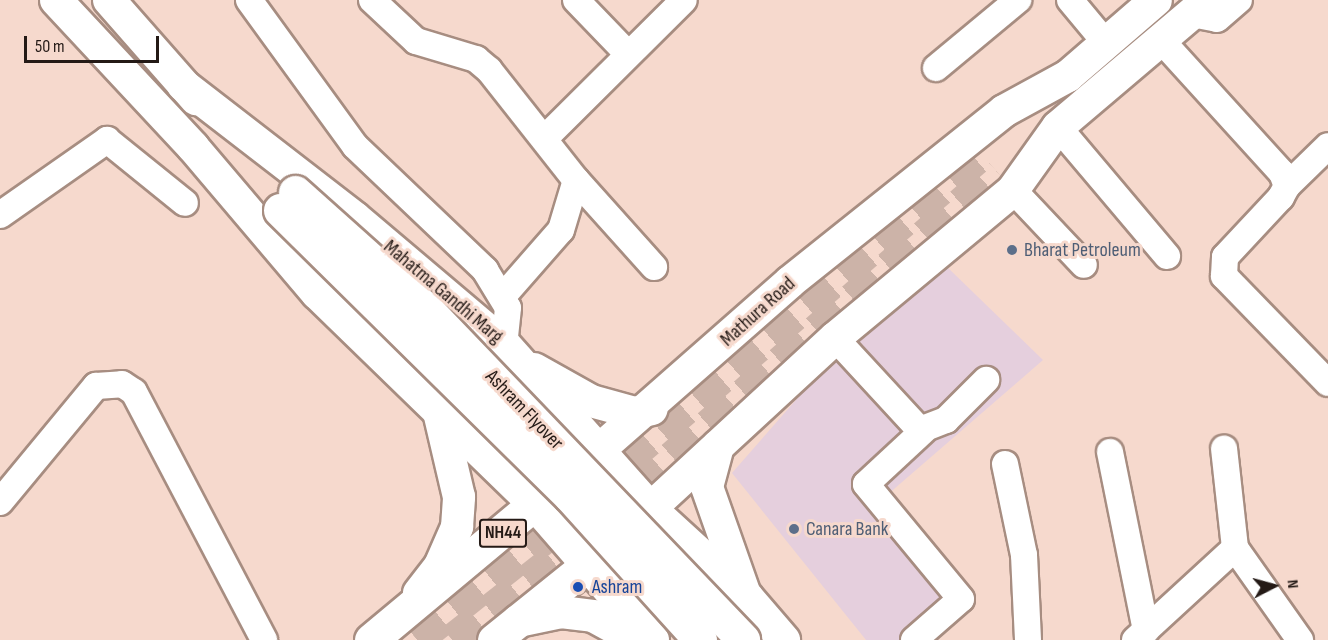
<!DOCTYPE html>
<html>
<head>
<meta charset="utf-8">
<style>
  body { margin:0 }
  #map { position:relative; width:1328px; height:640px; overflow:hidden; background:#f6d9cd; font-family:"Sofia Sans Condensed",sans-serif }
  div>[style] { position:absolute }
  .commercial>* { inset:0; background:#e5cfdd }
  .major-tunnel>* { height:32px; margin-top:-16px; transform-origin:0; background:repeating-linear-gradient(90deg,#ccb3a8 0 32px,transparent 0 48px) }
  .roads { filter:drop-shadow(2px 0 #a78d81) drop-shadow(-2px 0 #a78d81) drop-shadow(0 2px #a78d81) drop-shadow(0 -2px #a78d81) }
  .minor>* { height:26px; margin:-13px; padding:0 13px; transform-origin:13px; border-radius:13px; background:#fff }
  .major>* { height:32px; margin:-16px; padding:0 16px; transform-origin:16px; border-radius:16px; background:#fff }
  .highway>* { height:33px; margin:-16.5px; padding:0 16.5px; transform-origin:16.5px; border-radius:16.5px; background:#fff }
  .bridges { filter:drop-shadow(2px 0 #a78d81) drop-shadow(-2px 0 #a78d81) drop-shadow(0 2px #a78d81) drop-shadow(0 -2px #a78d81) }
  .highway-bridge>* { height:33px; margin:-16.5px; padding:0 16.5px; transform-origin:16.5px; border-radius:16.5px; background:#fff }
  .dots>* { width:16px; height:16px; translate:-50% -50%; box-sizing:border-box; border:3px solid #f6d9cd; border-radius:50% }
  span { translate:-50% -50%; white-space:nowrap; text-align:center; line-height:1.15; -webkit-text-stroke:6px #f6d9cd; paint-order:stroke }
  .shield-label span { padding:2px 4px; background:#f6d9cd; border:2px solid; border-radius:4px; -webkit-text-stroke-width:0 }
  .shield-label { font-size:18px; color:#241a16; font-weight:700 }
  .service-label { font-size:20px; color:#4e5e75 }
  .left { translate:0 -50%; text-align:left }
  .street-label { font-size:20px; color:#241a16 }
  .transit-label { font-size:20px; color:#164399 }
  .north { position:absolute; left:1244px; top:556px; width:60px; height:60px; -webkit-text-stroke:4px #f6d9cd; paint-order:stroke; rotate:84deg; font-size:16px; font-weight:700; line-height:24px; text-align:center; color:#241a16 }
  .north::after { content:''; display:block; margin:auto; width:21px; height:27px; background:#241a16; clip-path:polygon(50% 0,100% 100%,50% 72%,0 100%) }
  .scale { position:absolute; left:24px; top:36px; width:135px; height:27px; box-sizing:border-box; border:3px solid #241a16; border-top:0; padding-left:8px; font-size:18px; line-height:21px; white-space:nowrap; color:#241a16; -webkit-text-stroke:4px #f6d9cd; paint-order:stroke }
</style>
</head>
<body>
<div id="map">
  <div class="commercial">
    <div style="clip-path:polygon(943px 263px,1043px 360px,879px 502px,972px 602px,930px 640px,866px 640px,732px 473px,844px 345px)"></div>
  </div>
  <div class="major-tunnel">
    <div style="left:417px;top:640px;width:170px;rotate:-38.6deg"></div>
    <div style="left:550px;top:534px;width:103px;rotate:-44.2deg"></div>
    <div style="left:624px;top:462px;width:472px;rotate:-40.7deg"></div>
    <div style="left:452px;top:640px;width:142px;rotate:-38.2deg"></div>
    <div style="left:564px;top:552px;width:576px;rotate:-41.27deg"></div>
  </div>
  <div class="roads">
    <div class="minor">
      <div style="left:249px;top:0;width:180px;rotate:54deg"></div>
      <div style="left:355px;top:146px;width:180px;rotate:43.6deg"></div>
      <div style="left:485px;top:270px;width:44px;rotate:58.8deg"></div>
      <div style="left:508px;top:308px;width:36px;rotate:96deg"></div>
      <div style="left:372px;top:0;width:60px;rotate:43deg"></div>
      <div style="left:416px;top:41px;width:63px;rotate:16.7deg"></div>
      <div style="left:476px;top:59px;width:17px;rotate:40deg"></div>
      <div style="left:489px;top:70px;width:140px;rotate:51.7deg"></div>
      <div style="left:576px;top:180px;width:117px;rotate:48.1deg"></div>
      <div style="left:576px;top:0;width:75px;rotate:46.1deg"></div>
      <div style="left:1070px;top:0;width:55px;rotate:50.2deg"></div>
      <div style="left:1192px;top:14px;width:25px;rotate:11deg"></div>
      <div style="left:1217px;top:19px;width:29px;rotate:-41deg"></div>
      <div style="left:1161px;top:40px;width:180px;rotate:47.7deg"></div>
      <div style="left:1282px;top:173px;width:14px;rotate:69deg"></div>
      <div style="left:1287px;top:186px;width:13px;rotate:119deg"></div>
      <div style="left:1281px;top:197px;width:82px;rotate:133deg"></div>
      <div style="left:1225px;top:257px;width:19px;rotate:93deg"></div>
      <div style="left:1224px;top:276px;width:149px;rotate:45.8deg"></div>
      <div style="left:936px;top:68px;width:107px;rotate:-39.7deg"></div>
      <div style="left:1058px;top:127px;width:169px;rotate:49.8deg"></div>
      <div style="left:546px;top:137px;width:194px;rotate:-44.8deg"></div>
      <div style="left:1287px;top:186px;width:57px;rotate:-44.3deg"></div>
      <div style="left:1013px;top:190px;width:103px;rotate:46.6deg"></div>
      <div style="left:0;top:215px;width:131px;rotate:-35deg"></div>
      <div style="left:107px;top:140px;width:100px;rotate:38.9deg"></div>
      <div style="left:504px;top:295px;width:86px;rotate:-48.8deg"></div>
      <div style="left:561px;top:230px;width:52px;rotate:-73.3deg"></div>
      <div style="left:835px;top:338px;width:125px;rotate:47.3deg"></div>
      <div style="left:920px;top:430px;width:28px;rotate:-21deg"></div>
      <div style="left:946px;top:420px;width:57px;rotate:-45deg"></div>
      <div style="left:1110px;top:452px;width:182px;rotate:78.6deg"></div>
      <div style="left:1005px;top:464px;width:93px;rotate:78.2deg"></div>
      <div style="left:1024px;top:555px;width:85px;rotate:87.3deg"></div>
      <div style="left:0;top:502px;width:151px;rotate:-50.4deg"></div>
      <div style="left:96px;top:386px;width:26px;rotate:-4deg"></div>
      <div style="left:122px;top:384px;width:14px;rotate:34deg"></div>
      <div style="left:134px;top:392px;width:280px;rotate:62.3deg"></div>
      <div style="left:1235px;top:548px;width:113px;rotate:54.8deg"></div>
      <div style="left:914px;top:640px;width:62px;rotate:-41.1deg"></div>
      <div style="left:961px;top:599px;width:149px;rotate:-129.6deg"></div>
      <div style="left:866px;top:484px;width:78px;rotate:-42.9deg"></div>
      <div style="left:1135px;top:640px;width:136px;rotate:-42.6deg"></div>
      <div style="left:1235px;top:548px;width:100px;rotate:-96.3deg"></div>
    </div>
    <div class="major">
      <div style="left:56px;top:0;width:201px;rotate:47deg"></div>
      <div style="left:193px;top:147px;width:192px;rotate:49.7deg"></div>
      <div style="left:317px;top:293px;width:305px;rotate:44.2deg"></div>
      <div style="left:536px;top:506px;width:178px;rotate:48.9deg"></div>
      <div style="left:109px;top:0;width:132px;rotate:48.7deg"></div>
      <div style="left:183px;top:85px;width:217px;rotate:37.7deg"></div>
      <div style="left:355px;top:218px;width:195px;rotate:40.2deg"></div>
      <div style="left:504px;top:344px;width:222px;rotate:48.3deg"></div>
      <div style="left:652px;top:510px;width:129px;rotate:42.5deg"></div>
      <div style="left:747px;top:597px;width:57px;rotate:49.3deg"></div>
      <div style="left:534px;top:369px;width:65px;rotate:29.3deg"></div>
      <div style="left:591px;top:401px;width:46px;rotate:15.3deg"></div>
      <div style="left:635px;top:413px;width:17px;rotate:-13deg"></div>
      <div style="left:718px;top:446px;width:42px;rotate:105deg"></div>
      <div style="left:707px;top:487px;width:118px;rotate:70.6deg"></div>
      <div style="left:599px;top:450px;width:254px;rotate:-41.3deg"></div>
      <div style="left:790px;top:282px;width:274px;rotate:-38.6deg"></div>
      <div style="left:1004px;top:111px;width:73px;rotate:-28.7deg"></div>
      <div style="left:1068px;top:76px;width:116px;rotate:-40.8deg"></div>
      <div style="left:614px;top:542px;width:301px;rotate:-42.7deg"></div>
      <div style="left:835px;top:338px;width:231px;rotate:-39.7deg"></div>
      <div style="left:1013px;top:190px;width:77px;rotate:-54.5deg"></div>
      <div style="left:1058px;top:127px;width:197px;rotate:-40.3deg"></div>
      <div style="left:419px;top:593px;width:34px;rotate:-52deg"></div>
      <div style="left:440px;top:566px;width:43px;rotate:-66.4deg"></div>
      <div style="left:457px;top:527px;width:30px;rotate:-86deg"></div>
      <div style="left:459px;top:497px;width:87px;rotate:-103.2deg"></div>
      <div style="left:518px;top:621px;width:44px;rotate:-11.8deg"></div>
      <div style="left:561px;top:612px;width:32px;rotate:7deg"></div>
      <div style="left:593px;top:616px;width:50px;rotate:28.6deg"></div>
    </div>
    <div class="highway">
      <div style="left:371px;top:640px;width:297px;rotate:-39.8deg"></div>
      <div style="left:494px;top:640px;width:118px;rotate:-38.8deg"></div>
    </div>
  </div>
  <div class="bridges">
    <div class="highway-bridge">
      <div style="left:295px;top:192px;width:180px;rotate:41.8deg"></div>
      <div style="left:429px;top:312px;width:454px;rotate:46.2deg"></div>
      <div style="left:280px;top:210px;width:407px;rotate:44.6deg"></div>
      <div style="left:570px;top:496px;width:194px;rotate:47.9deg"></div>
    </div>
  </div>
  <div class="dots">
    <div style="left:1012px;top:250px;background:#5c6f8a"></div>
    <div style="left:794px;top:529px;background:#5c6f8a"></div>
    <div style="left:578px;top:587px;background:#1a4fb4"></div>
  </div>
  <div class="shield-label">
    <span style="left:503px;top:533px">NH44</span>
  </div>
  <div class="service-label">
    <span class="left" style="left:1024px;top:250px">Bharat Petroleum</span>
    <span class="left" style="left:806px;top:529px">Canara Bank</span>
  </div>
  <div class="street-label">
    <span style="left:443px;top:292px;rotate:40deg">Mahatma Gandhi Marg</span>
    <span style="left:758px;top:312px;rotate:-42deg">Mathura Road</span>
    <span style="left:524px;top:410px;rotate:46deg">Ashram Flyover</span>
  </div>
  <div class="transit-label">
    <span class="left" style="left:592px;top:587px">Ashram</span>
  </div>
  <div class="north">N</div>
  <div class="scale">50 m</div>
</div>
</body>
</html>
